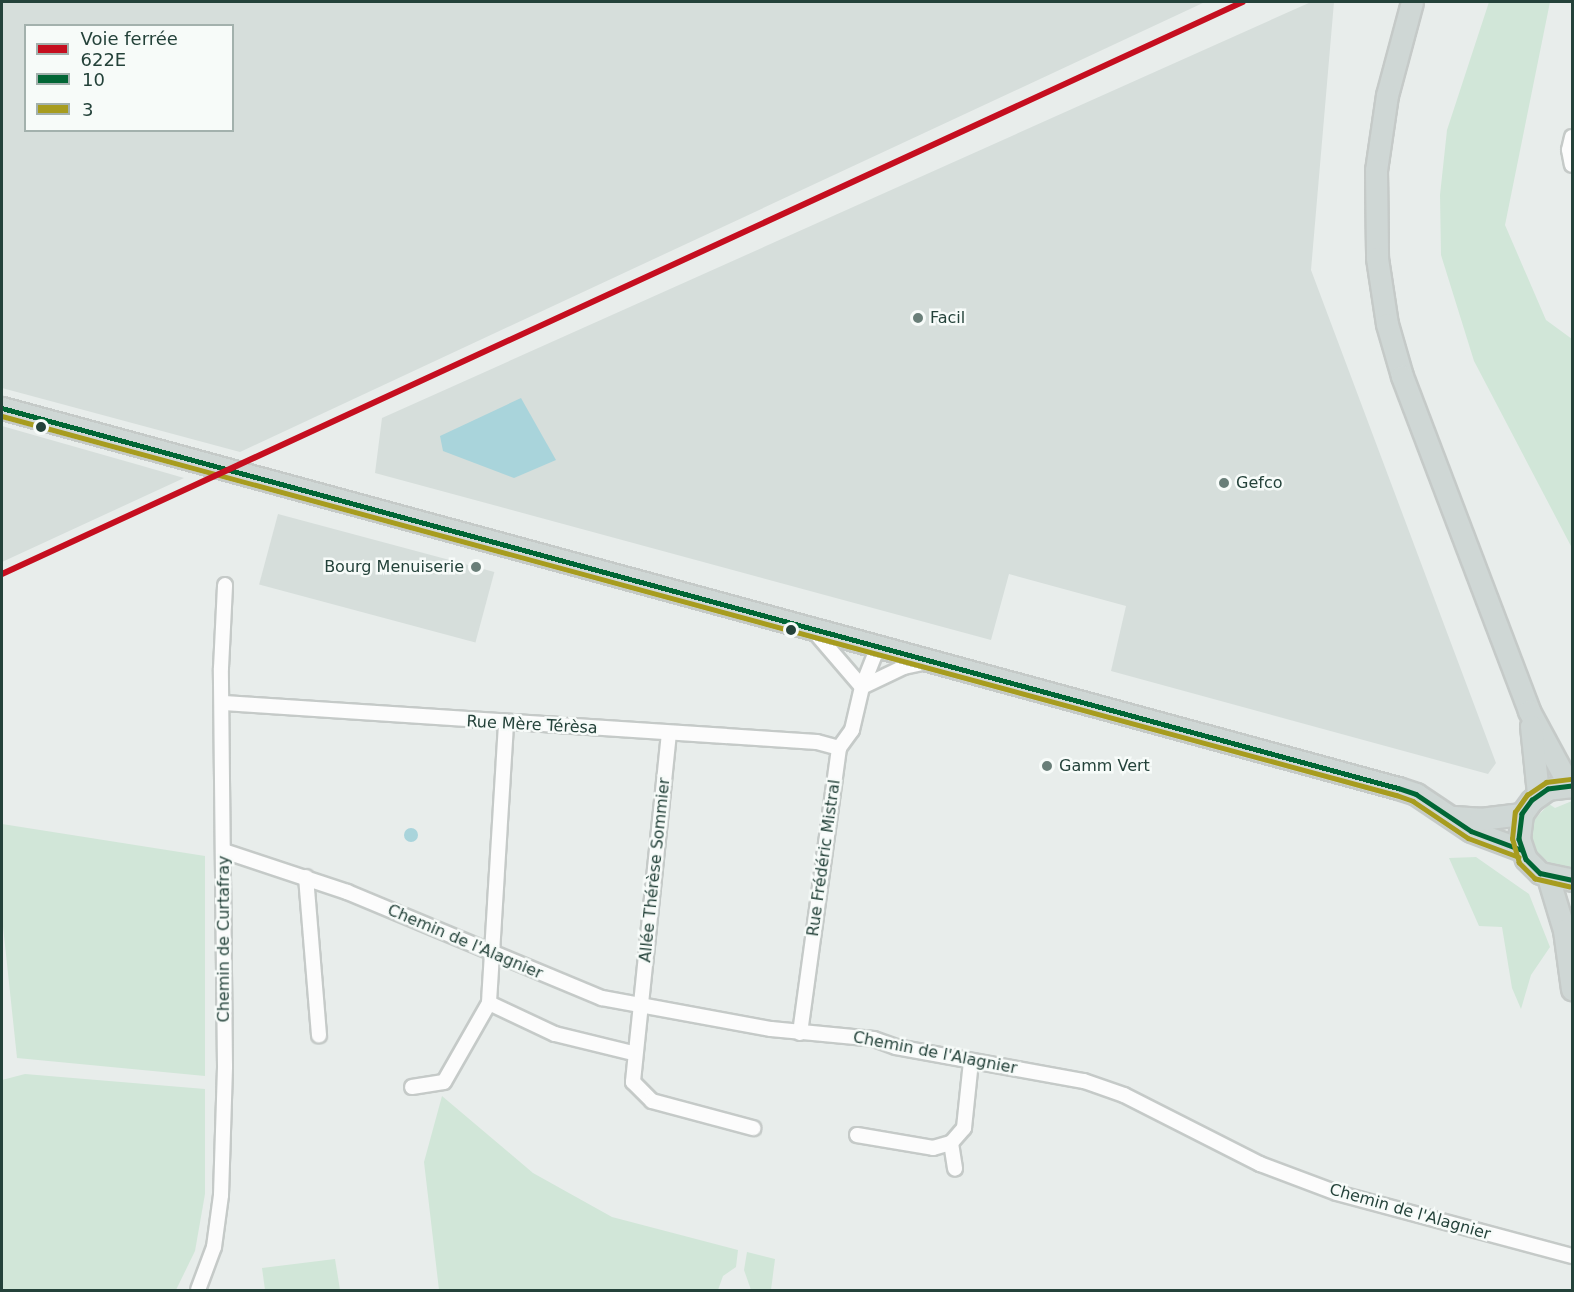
<!DOCTYPE html>
<html>
<head>
<meta charset="utf-8">
<style>
  body { margin:0 }
  #map { position:relative; width:1574px; height:1292px; overflow:hidden; background:#e8edeb; font-family:"DejaVu Sans",sans-serif }
  div>[style] { position:absolute }
  .built>* { inset:0; background:#d6dedb; transform-origin:0 0 }
  .green>* { inset:0; background:#d1e6d8 }
  .water>* { inset:0; background:#a9d4db }
  .round { border-radius:50% }
  .roads { filter:drop-shadow(2px 0 #c5cac8) drop-shadow(-2px 0 #c5cac8) drop-shadow(0 2px #c5cac8) drop-shadow(0 -2px #c5cac8) }
  .minor>* { height:14px; margin:-7px; padding:0 7px; transform-origin:7px; border-radius:7px; background:#fcfcfc }
  .primary>* { height:21px; margin:-10.5px; padding:0 10.5px; transform-origin:10.5px; border-radius:10.5px; background:#cfd7d5 }
  .bus-1>* { height:4.5px; margin:-2.25px; padding:0 2.25px; transform-origin:2.25px; border-radius:2.25px; background:#016635 }
  .bus-2>* { height:4.5px; margin:-2.25px; padding:0 2.25px; transform-origin:2.25px; border-radius:2.25px; background:#a79c1f }
  .rail-1>* { height:6px; margin:-3px; padding:0 3px; transform-origin:3px; border-radius:3px; background:#c50e1f }
  .dots>* { width:16px; height:16px; translate:-50% -50%; box-sizing:border-box; border:3px solid #f7fbf9; border-radius:50% }
  span { translate:-50% -50%; white-space:nowrap; text-align:center; line-height:1.15; -webkit-text-stroke:5px #f7fbf9; paint-order:stroke }
  .poi-label { font-size:16px; color:#24423a }
  .left { translate:0 -50%; text-align:left }
  .right { translate:-100% -50%; text-align:right }
  .street-label { font-size:16px; color:#24423a }
  .frame { position:absolute; inset:0; border:3px solid #24423a; pointer-events:none }
  .legend { position:absolute; left:24px; top:24px; width:210px; height:108px; box-sizing:border-box; background:#f7fbf9; border:2px solid #a3b1ad; margin:0; padding:8px 10px; list-style:none; font-size:18px; color:#24423a }
  .legend li { display:flex; align-items:center; gap:12px; height:30px }
  .legend b { width:30px; border:2px solid #a3b1ad }
</style>
</head>
<body>
<div id="map">
  <div class="built">
    <div style="clip-path:polygon(evenodd,2px 2px,1205px 2px,240px 452px,2px 388px,2px 2px,26px 26px,232px 26px,232px 130px,26px 130px,26px 26px)"></div>
    <div style="clip-path:polygon(1311px 2px,1334px 2px,1311px 270px,1496px 763px,1488px 774px,1111px 671px,1126px 606px,1009px 574px,991px 640px,375px 473px,382px 418px)"></div>
    <div style="clip-path:polygon(2px 426px,139px 465px,184px 478px,2px 562px)"></div>
    <div style="left:278px;top:514px;width:224px;height:73px;rotate:15deg"></div>
  </div>
  <div class="green">
    <div style="clip-path:polygon(1489px 2px,1550px 2px,1505px 225px,1546px 320px,1572px 339px,1572px 548px,1474px 361px,1441px 255px,1440px 195px,1447px 130px)"></div>
    <div style="clip-path:polygon(1572px 801px,1572px 867px,1553px 866px,1536px 852px,1531px 841px,1534px 820px,1549px 804px,1555px 808px)"></div>
    <div style="clip-path:polygon(2px 824px,205px 856px,205px 1076px,17px 1058px,2px 917px)"></div>
    <div style="clip-path:polygon(1476px 857px,1529px 894px,1550px 947px,1531px 975px,1521px 1009px,1512px 988px,1502px 927px,1479px 926px,1449px 858px)"></div>
    <div style="clip-path:polygon(25px 1074px,205px 1089px,205px 1194px,195px 1251px,176px 1290px,2px 1290px,2px 1080px)"></div>
    <div style="clip-path:polygon(442px 1096px,533px 1173px,612px 1217px,738px 1250px,736px 1267px,723px 1276px,718px 1290px,439px 1290px,424px 1162px)"></div>
    <div style="clip-path:polygon(747px 1252px,775px 1259px,771px 1290px,751px 1290px,744px 1270px)"></div>
    <div style="clip-path:polygon(335px 1259px,340px 1290px,265px 1290px,262px 1268px)"></div>
  </div>
  <div class="water">
    <div style="clip-path:polygon(521px 398px,556px 460px,514px 478px,443px 451px,440px 436px)"></div>
    <div class="round" style="left:404px;top:828px;width:14px;height:14px"></div>
  </div>
  <div class="roads">
    <div class="minor">
      <div style="left:1572px;top:137px;width:13px;rotate:103deg"></div>
      <div style="left:1569px;top:150px;width:15px;rotate:79deg"></div>
      <div style="left:813px;top:630px;width:75px;rotate:49.3deg"></div>
      <div style="left:862px;top:687px;width:47px;rotate:-25.5deg"></div>
      <div style="left:904px;top:667px;width:24px;rotate:-12deg"></div>
      <div style="left:224px;top:703px;width:594px;rotate:3.76deg"></div>
      <div style="left:817px;top:742px;width:23px;rotate:15deg"></div>
      <div style="left:506px;top:724px;width:280px;rotate:93.5deg"></div>
      <div style="left:489px;top:1003px;width:73px;rotate:25.2deg"></div>
      <div style="left:555px;top:1034px;width:80px;rotate:13.7deg"></div>
      <div style="left:669px;top:733px;width:351px;rotate:95.9deg"></div>
      <div style="left:633px;top:1082px;width:27px;rotate:45deg"></div>
      <div style="left:652px;top:1101px;width:105px;rotate:15deg"></div>
      <div style="left:224px;top:851px;width:130px;rotate:18.4deg"></div>
      <div style="left:347px;top:892px;width:276px;rotate:22.6deg"></div>
      <div style="left:602px;top:998px;width:172px;rotate:10.4deg"></div>
      <div style="left:771px;top:1029px;width:103px;rotate:5.5deg"></div>
      <div style="left:874px;top:1039px;width:23px;rotate:20deg"></div>
      <div style="left:896px;top:1047px;width:191px;rotate:10.3deg"></div>
      <div style="left:1084px;top:1081px;width:42px;rotate:19.3deg"></div>
      <div style="left:1124px;top:1095px;width:153px;rotate:26.9deg"></div>
      <div style="left:1260px;top:1164px;width:82px;rotate:20.6deg"></div>
      <div style="left:1337px;top:1193px;width:243px;rotate:15deg"></div>
      <div style="left:306px;top:877px;width:159px;rotate:85.3deg"></div>
      <div style="left:800px;top:1033px;width:288px;rotate:-82.2deg"></div>
      <div style="left:839px;top:748px;width:22px;rotate:-54deg"></div>
      <div style="left:852px;top:730px;width:44px;rotate:-76.9deg"></div>
      <div style="left:862px;top:687px;width:46px;rotate:-68.4deg"></div>
      <div style="left:412px;top:1087px;width:32px;rotate:-9deg"></div>
      <div style="left:444px;top:1082px;width:91px;rotate:-60.3deg"></div>
      <div style="left:857px;top:1135px;width:77px;rotate:9.7deg"></div>
      <div style="left:933px;top:1148px;width:19px;rotate:-16deg"></div>
      <div style="left:951px;top:1143px;width:20px;rotate:-49deg"></div>
      <div style="left:964px;top:1128px;width:67px;rotate:-84deg"></div>
      <div style="left:951px;top:1143px;width:26px;rotate:81deg"></div>
      <div style="left:198px;top:1290px;width:46px;rotate:-69.6deg"></div>
      <div style="left:214px;top:1247px;width:52px;rotate:-82.3deg"></div>
      <div style="left:221px;top:1195px;width:129px;rotate:-88.2deg"></div>
      <div style="left:225px;top:1066px;width:398px;rotate:-90.6deg"></div>
      <div style="left:221px;top:668px;width:83px;rotate:-87.2deg"></div>
    </div>
    <div class="primary">
      <div style="left:1412px;top:2px;width:96px;rotate:105deg"></div>
      <div style="left:1387px;top:95px;width:76px;rotate:98.3deg"></div>
      <div style="left:1376px;top:170px;width:88px;rotate:89.3deg"></div>
      <div style="left:1377px;top:258px;width:67px;rotate:81.4deg"></div>
      <div style="left:1387px;top:324px;width:54px;rotate:73.9deg"></div>
      <div style="left:1402px;top:376px;width:358px;rotate:69.2deg"></div>
      <div style="left:1529px;top:711px;width:84px;rotate:61.6deg"></div>
      <div style="left:2px;top:408px;width:1447px;rotate:15.23deg"></div>
      <div style="left:1398px;top:788px;width:19px;rotate:18deg"></div>
      <div style="left:1416px;top:794px;width:66px;rotate:33.9deg"></div>
      <div style="left:1471px;top:831px;width:54px;rotate:20.4deg"></div>
      <div style="left:1531px;top:726px;width:68px;rotate:84.1deg"></div>
      <div style="left:1572px;top:786px;width:24px;rotate:173deg"></div>
      <div style="left:1548px;top:789px;width:19px;rotate:145deg"></div>
      <div style="left:1532px;top:800px;width:17px;rotate:126deg"></div>
      <div style="left:1522px;top:814px;width:25px;rotate:97deg"></div>
      <div style="left:1519px;top:839px;width:21px;rotate:71deg"></div>
      <div style="left:1526px;top:859px;width:20px;rotate:45deg"></div>
      <div style="left:1540px;top:873px;width:33px;rotate:12deg"></div>
      <div style="left:1454px;top:817px;width:26px;rotate:4deg"></div>
      <div style="left:1480px;top:819px;width:42px;rotate:-6.8deg"></div>
      <div style="left:1548px;top:877px;width:55px;rotate:73.2deg"></div>
      <div style="left:1564px;top:930px;width:60px;rotate:82.3deg"></div>
    </div>
  </div>
  <div class="bus-1">
    <div style="left:2px;top:408px;width:1447px;rotate:15.23deg"></div>
    <div style="left:1398px;top:788px;width:19px;rotate:18deg"></div>
    <div style="left:1416px;top:794px;width:66px;rotate:33.9deg"></div>
    <div style="left:1471px;top:831px;width:54px;rotate:20.4deg"></div>
    <div style="left:1572px;top:786px;width:24px;rotate:173deg"></div>
    <div style="left:1548px;top:789px;width:19px;rotate:145deg"></div>
    <div style="left:1532px;top:800px;width:17px;rotate:126deg"></div>
    <div style="left:1522px;top:814px;width:25px;rotate:97deg"></div>
    <div style="left:1519px;top:839px;width:21px;rotate:71deg"></div>
    <div style="left:1526px;top:859px;width:20px;rotate:45deg"></div>
    <div style="left:1540px;top:873px;width:33px;rotate:12deg"></div>
  </div>
  <div class="bus-2">
    <div style="left:2px;top:416px;width:1445px;rotate:15.21deg"></div>
    <div style="left:1396px;top:795px;width:18px;rotate:19deg"></div>
    <div style="left:1413px;top:801px;width:66px;rotate:33.9deg"></div>
    <div style="left:1468px;top:838px;width:54px;rotate:20.4deg"></div>
    <div style="left:1570px;top:887px;width:36px;rotate:-167deg"></div>
    <div style="left:1535px;top:879px;width:23px;rotate:-135deg"></div>
    <div style="left:1519px;top:863px;width:25px;rotate:-106deg"></div>
    <div style="left:1512px;top:839px;width:27px;rotate:-84deg"></div>
    <div style="left:1515px;top:812px;width:21px;rotate:-55deg"></div>
    <div style="left:1527px;top:795px;width:23px;rotate:-34deg"></div>
    <div style="left:1546px;top:782px;width:25px;rotate:-7deg"></div>
  </div>
  <div class="rail-1">
    <div style="left:2px;top:574px;width:1366px;rotate:-24.75deg"></div>
  </div>
  <div class="dots">
    <div style="left:918px;top:318px;background:#697e78"></div>
    <div style="left:41px;top:427px;background:#24423a"></div>
    <div style="left:1224px;top:483px;background:#697e78"></div>
    <div style="left:476px;top:567px;background:#697e78"></div>
    <div style="left:791px;top:630px;background:#24423a"></div>
    <div style="left:1047px;top:766px;background:#697e78"></div>
  </div>
  <div class="poi-label">
    <span class="left" style="left:930px;top:318px">Facil</span>
    <span class="left" style="left:1236px;top:483px">Gefco</span>
    <span class="right" style="left:464px;top:567px">Bourg Menuiserie</span>
    <span class="left" style="left:1059px;top:766px">Gamm Vert</span>
  </div>
  <div class="street-label">
    <span style="left:532px;top:725px;rotate:3deg">Rue Mère Térèsa</span>
    <span style="left:824px;top:858px;rotate:-82deg">Rue Frédéric Mistral</span>
    <span style="left:655px;top:870px;rotate:-84deg">Allée Thérèse Sommier</span>
    <span style="left:224px;top:939px;rotate:-90deg">Chemin de Curtafray</span>
    <span style="left:465px;top:942px;rotate:23deg">Chemin de l'Alagnier</span>
    <span style="left:935px;top:1053px;rotate:11deg">Chemin de l'Alagnier</span>
    <span style="left:1410px;top:1212px;rotate:16deg">Chemin de l'Alagnier</span>
  </div>
  <div class="frame"></div>
  <ul class="legend">
  <li><b style="height:8px;background:#c50e1f"></b>Voie ferrée 622E</li>
  <li><b style="height:8px;background:#016635"></b>10</li>
  <li><b style="height:8px;background:#a79c1f"></b>3</li>
  </ul>
</div>
</body>
</html>
